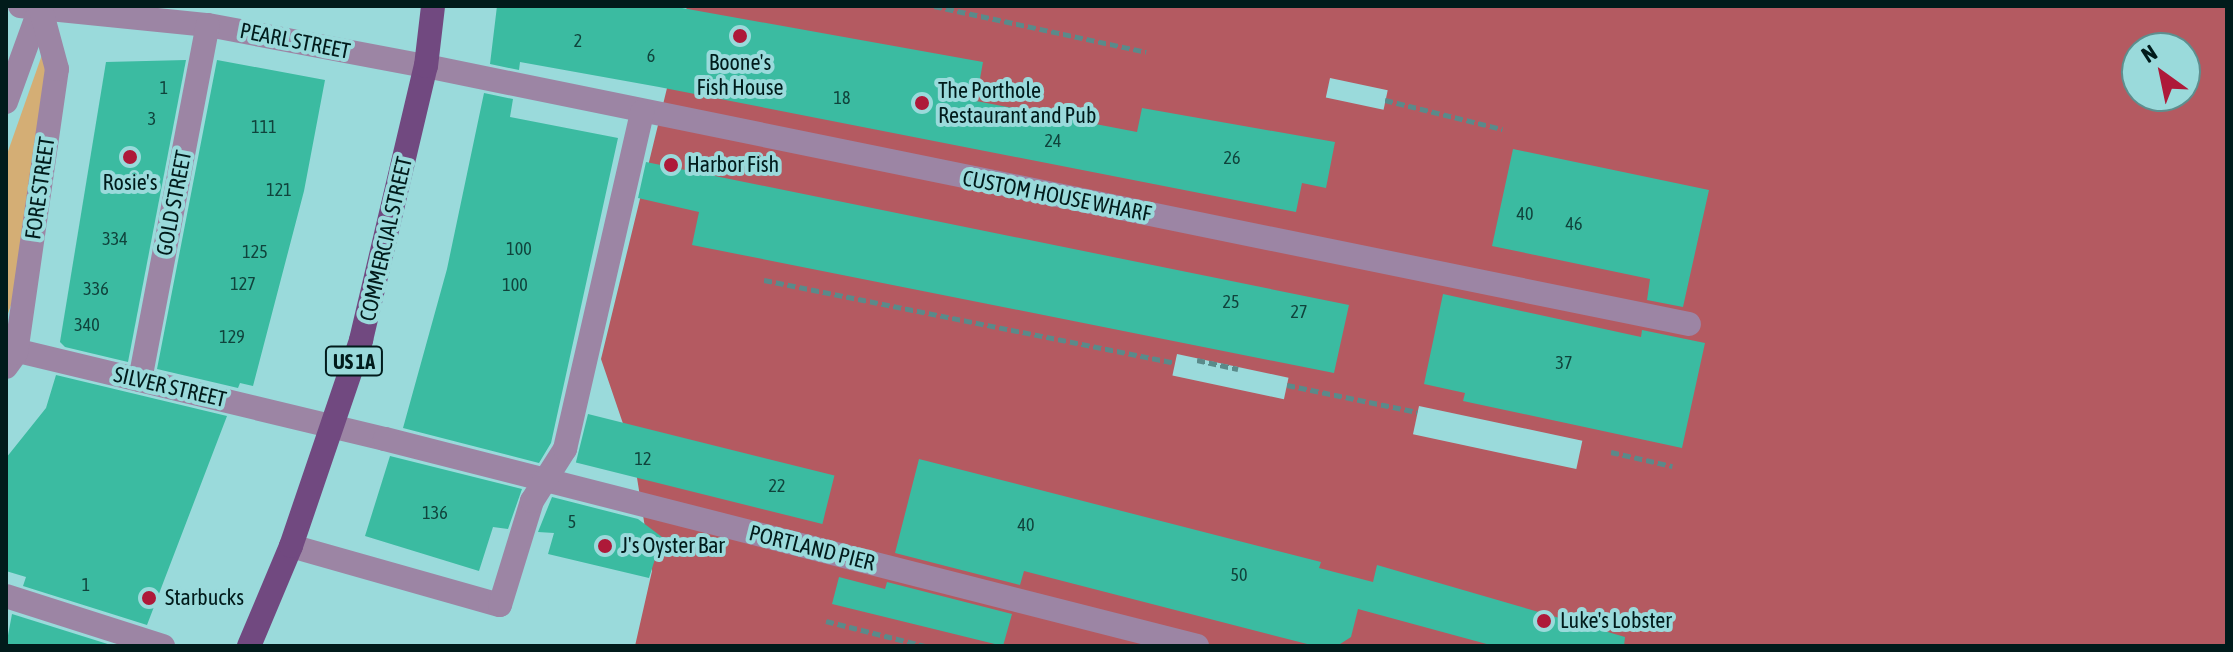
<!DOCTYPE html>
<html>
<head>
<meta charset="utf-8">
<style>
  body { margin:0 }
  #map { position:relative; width:2233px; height:652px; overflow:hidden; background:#9adadb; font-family:"Asap Condensed",sans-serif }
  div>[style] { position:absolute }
  .green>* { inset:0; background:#d4ae75 }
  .water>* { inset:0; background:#b45a61 }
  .pier>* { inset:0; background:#9adadb; transform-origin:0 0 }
  .building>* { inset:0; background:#3bbba1; transform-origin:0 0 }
  .path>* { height:5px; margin-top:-2.5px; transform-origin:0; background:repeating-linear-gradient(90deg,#5a8a8a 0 8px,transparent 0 12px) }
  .minor>* { height:24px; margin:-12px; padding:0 12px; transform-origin:12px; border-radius:12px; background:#9c85a4 }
  .major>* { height:24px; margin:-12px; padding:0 12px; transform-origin:12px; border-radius:12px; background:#714980 }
  .dots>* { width:22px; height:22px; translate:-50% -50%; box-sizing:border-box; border:4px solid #9adadb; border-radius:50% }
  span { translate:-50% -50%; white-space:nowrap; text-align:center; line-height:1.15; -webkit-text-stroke:8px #9adadb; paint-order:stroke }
  .number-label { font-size:18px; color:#10433c }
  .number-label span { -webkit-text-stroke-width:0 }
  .shield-label span { padding:2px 6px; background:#9adadb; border:2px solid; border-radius:6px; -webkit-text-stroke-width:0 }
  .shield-label { font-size:20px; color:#011b1b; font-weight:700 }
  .street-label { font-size:22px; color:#011b1b }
  .poi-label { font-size:22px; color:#011b1b }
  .left { translate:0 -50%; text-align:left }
  .frame { position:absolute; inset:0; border:8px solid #011b1b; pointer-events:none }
  .north { position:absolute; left:2121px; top:32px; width:80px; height:80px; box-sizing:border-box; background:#9adadb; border:2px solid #5d8e8e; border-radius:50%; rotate:327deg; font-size:22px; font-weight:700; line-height:32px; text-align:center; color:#011b1b }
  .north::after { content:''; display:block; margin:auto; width:28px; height:36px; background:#ae1939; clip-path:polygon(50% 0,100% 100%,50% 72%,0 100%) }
</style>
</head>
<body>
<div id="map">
  <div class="green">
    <div style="clip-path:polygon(43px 52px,49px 53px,14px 297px,6px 319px,6px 157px)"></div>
  </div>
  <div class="water">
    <div style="clip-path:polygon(evenodd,687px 6px,2227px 6px,2227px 646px,635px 646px,652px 571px,633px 453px,601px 359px,687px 6px,2137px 48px,2185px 48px,2185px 96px,2137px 96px,2137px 48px)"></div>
  </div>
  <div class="pier">
    <div style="left:1330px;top:78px;width:59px;height:20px;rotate:12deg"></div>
    <div style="left:1177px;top:354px;width:114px;height:22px;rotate:12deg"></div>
    <div style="left:1419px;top:406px;width:167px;height:29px;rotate:12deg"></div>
  </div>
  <div class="building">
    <div style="clip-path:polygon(497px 6px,671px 6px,983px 62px,976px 101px,1137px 132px,1142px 108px,1335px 142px,1326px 188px,1302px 183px,1296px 212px,659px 87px,520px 62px,519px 70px,490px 64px)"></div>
    <div style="clip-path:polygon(186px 60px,128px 362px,65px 347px,60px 342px,106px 62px)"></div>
    <div style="clip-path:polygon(217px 60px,325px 80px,304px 191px,253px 386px,240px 383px,238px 388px,157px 369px)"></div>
    <div style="clip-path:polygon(484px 93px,513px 99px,510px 117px,618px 138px,551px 443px,539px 463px,403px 428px,447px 269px)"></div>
    <div style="clip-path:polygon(1513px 149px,1709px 190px,1683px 307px,1647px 300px,1650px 279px,1492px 246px)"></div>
    <div style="clip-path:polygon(646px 162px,1349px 305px,1334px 373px,692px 245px,699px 212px,638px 198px)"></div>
    <div style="clip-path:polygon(1443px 294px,1641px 337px,1642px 330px,1705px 343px,1682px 448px,1463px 401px,1465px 393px,1424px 384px)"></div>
    <div style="clip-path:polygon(56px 375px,227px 416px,147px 625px,23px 586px,26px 577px,6px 571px,6px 458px,46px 408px)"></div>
    <div style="left:588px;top:414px;width:254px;height:50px;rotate:14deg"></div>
    <div style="clip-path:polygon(390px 456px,522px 489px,508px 529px,493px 527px,479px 571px,365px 536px)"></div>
    <div style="clip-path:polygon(919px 459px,1321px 562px,1319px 568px,1373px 582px,1377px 565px,1625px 637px,1624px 646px,1494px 646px,1358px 609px,1351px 637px,1337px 646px,1315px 646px,1024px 571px,1020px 585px,895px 553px)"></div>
    <div style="clip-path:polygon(552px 497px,638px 519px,662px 537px,649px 578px,548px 554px,554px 533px,538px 532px)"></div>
    <div style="clip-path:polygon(839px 577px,885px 589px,887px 582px,1012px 614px,1003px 646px,832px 604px)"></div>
    <div style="clip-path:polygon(12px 614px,114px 646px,6px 646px)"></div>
  </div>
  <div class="path">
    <div style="left:934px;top:6px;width:217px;rotate:12.2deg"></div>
    <div style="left:1385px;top:100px;width:121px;rotate:13.9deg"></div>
    <div style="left:764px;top:280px;width:419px;rotate:11.4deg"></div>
    <div style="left:1197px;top:360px;width:42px;rotate:12.4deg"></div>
    <div style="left:1287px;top:385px;width:133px;rotate:11.7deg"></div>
    <div style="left:1611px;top:452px;width:63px;rotate:12.9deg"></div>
    <div style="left:826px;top:621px;width:102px;rotate:14.2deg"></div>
  </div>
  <div class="minor">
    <div style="left:20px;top:6px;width:189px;rotate:5.8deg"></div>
    <div style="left:208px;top:25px;width:222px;rotate:10.7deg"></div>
    <div style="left:426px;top:66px;width:1289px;rotate:11.55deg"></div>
    <div style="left:6px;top:102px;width:100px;rotate:-70.1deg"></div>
    <div style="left:6px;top:348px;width:390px;rotate:13.5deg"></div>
    <div style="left:385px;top:439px;width:838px;rotate:14.3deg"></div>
    <div style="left:6px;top:367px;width:17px;rotate:-54deg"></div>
    <div style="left:16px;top:353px;width:287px;rotate:-81.8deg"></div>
    <div style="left:57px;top:69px;width:65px;rotate:-105.1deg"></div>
    <div style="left:140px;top:380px;width:361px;rotate:-79.2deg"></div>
    <div style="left:291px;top:546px;width:217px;rotate:15.8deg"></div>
    <div style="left:500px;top:605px;width:109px;rotate:-72.9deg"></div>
    <div style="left:532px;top:501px;width:62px;rotate:-57.6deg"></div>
    <div style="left:565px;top:449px;width:346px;rotate:-77.1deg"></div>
    <div style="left:6px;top:596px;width:165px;rotate:17.7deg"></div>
  </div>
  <div class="major">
    <div style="left:249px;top:646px;width:108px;rotate:-67.2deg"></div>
    <div style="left:291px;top:546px;width:218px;rotate:-71.2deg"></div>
    <div style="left:361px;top:340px;width:282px;rotate:-76.7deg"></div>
    <div style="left:426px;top:66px;width:60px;rotate:-83.3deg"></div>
  </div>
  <div class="dots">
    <div style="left:740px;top:36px;background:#ae1939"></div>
    <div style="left:922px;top:103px;background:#ae1939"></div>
    <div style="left:130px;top:157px;background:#ae1939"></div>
    <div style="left:671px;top:165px;background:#ae1939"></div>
    <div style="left:605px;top:546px;background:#ae1939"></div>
    <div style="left:149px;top:598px;background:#ae1939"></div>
    <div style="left:1544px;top:621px;background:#ae1939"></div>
  </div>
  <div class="number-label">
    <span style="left:578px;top:41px">2</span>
    <span style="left:651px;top:56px">6</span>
    <span style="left:164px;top:88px">1</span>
    <span style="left:842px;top:98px">18</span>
    <span style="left:152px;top:119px">3</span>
    <span style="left:264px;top:127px">111</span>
    <span style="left:1053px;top:141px">24</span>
    <span style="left:1232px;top:158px">26</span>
    <span style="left:279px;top:190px">121</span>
    <span style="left:1525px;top:214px">40</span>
    <span style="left:1574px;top:224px">46</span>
    <span style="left:115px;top:239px">334</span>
    <span style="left:519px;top:249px">100</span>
    <span style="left:255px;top:252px">125</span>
    <span style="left:243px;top:284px">127</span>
    <span style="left:515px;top:285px">100</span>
    <span style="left:96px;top:289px">336</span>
    <span style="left:1231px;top:302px">25</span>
    <span style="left:1299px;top:312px">27</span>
    <span style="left:87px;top:325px">340</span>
    <span style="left:232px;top:337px">129</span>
    <span style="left:1564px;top:363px">37</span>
    <span style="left:643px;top:459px">12</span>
    <span style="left:777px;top:486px">22</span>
    <span style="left:435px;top:513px">136</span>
    <span style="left:572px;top:522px">5</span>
    <span style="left:1026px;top:525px">40</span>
    <span style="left:1239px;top:575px">50</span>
    <span style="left:86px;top:585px">1</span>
  </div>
  <div class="shield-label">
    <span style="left:354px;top:361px">US 1A</span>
  </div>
  <div class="street-label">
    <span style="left:295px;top:41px;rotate:11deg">PEARL STREET</span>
    <span style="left:40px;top:188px;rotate:-82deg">FORE STREET</span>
    <span style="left:1057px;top:196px;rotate:11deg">CUSTOM HOUSE WHARF</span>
    <span style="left:174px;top:203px;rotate:-79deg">GOLD STREET</span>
    <span style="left:386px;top:239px;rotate:-77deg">COMMERCIAL STREET</span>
    <span style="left:170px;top:387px;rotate:13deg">SILVER STREET</span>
    <span style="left:812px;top:548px;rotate:14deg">PORTLAND PIER</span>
  </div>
  <div class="poi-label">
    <span style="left:740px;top:75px">Boone's<br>Fish House</span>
    <span class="left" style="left:938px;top:103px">The Porthole<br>Restaurant and Pub</span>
    <span class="left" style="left:687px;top:165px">Harbor Fish</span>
    <span style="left:130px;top:183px">Rosie's</span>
    <span class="left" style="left:621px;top:546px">J's Oyster Bar</span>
    <span class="left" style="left:165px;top:598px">Starbucks</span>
    <span class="left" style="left:1560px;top:621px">Luke's Lobster</span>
  </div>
  <div class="frame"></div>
  <div class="north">N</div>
</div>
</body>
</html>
